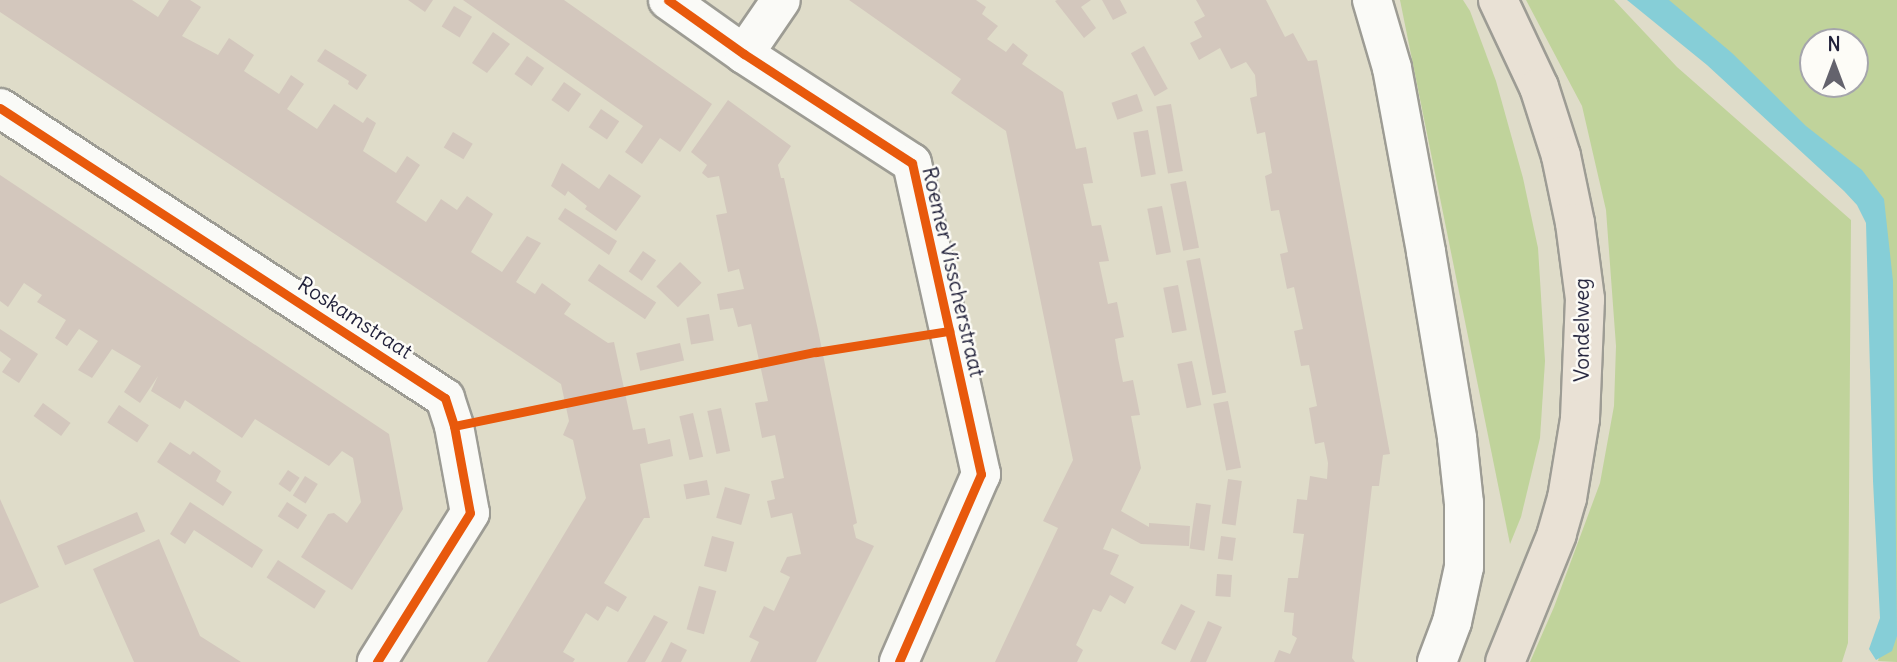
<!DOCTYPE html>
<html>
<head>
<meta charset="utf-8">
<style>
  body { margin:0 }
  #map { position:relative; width:1897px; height:662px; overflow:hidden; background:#dfdcc9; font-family:Delius,sans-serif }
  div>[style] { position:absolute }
  .green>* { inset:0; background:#c0d39b }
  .water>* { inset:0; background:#86ced7 }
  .building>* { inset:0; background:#d3c7bd; transform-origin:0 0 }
  .roads { filter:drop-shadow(2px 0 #9d9c94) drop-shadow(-2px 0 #9d9c94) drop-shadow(0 2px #9d9c94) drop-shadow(0 -2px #9d9c94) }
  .minor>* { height:38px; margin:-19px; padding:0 19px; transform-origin:19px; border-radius:19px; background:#fafaf7 }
  .primary>* { height:38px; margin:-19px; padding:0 19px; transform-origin:19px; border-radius:19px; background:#e9e1d5 }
  .cycleway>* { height:9px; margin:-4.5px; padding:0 4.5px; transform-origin:4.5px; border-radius:4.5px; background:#e8590c }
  span { translate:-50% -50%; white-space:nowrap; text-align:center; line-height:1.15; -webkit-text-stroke:5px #fdfcf7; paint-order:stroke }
  .street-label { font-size:21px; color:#22223b }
  .north { position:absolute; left:1799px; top:28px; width:70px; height:70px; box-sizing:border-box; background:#fdfcf7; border:2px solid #a5a5ac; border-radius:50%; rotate:0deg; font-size:19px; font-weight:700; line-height:28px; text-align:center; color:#22223b }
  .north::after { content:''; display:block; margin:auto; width:24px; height:32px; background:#64636d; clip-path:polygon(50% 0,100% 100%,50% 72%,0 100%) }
</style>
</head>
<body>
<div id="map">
  <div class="green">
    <div style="clip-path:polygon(1400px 0,1463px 0,1470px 11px,1496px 81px,1523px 178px,1538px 248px,1545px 361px,1540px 438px,1521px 517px,1510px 544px)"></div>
    <div style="clip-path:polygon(1526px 0,1614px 0,1677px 67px,1851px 220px,1848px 643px,1842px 662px,1530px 662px,1554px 607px,1600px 483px,1614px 406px,1616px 346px,1606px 210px,1582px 106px)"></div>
    <div style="clip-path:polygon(evenodd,1648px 0,1897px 0,1897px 662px,1878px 661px,1890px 624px,1872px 213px,1648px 0,1813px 42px,1855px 42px,1855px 84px,1813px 84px,1813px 42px)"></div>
  </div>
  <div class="water">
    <div style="clip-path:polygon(1627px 0,1669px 0,1732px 53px,1806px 126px,1862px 170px,1884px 199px,1893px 281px,1897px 636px,1892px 651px,1876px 660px,1869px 649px,1880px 618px,1873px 481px,1866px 223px,1857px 205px,1844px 191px,1707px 65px)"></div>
  </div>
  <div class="building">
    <div style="clip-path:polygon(0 0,132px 0,158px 17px,169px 0,190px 0,201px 7px,182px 36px,218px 55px,229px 38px,254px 55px,244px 71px,279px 94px,291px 75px,304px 84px,287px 109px,317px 129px,334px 104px,363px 123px,367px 117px,376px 123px,363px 151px,396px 173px,407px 156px,420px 165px,396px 202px,426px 222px,441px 199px,457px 210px,467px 196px,493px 214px,471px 252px,502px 272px,527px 236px,541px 243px,516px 282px,535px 294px,542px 283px,571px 304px,564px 314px,608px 343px,614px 342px,633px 430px,645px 428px,648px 444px,670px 439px,673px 456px,640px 464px,650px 518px,644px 518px,604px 583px,627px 597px,618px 612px,607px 606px,598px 621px,586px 613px,563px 652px,575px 659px,573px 662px,487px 662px,586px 498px,573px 440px,563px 435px,569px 421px,561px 384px,0 12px)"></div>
    <div style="clip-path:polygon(408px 0,433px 0,425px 12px)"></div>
    <div style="clip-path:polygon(463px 0,564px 0,712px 104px,680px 152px,660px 138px,642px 164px,625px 152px,643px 126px)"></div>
    <div style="clip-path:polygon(849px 0,976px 0,986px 7px,982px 14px,998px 26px,987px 39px,1006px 52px,1013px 43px,1028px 55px,1022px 64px,1063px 92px,1076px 149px,1086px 147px,1093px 183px,1083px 184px,1092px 226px,1101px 225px,1109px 261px,1099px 262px,1108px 304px,1117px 302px,1124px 337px,1115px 339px,1118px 358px,1123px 382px,1133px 380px,1140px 415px,1131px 416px,1141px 468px,1121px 511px,1149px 527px,1149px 523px,1190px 526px,1189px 546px,1141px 544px,1112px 528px,1103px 549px,1119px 555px,1110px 574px,1134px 587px,1125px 604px,1110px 595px,1101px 612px,1093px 609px,1076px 645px,1083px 650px,1077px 662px,995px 662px,1058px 528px,1043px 521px,1073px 460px,1006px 131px,951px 93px,961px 79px)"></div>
    <div style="clip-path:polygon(1057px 0,1091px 0,1081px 7px,1096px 28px,1084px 38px,1055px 1px)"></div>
    <div style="clip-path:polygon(1102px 0,1120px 0,1127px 13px,1113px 20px)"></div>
    <div style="clip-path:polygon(1196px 0,1266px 0,1285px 37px,1293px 33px,1308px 61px,1317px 60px,1390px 454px,1383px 455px,1379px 486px,1372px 486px,1352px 658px,1355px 662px,1274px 662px,1279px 650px,1290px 654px,1297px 638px,1292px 635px,1294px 613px,1284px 612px,1288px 578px,1298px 578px,1304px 534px,1293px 533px,1297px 499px,1307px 500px,1310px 476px,1327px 479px,1328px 463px,1324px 442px,1315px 444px,1309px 408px,1317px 406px,1309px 365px,1301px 366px,1294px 331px,1303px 329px,1294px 287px,1287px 289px,1280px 254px,1288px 252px,1279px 210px,1271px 211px,1265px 176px,1272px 173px,1265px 132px,1257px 134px,1250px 98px,1257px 96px,1255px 75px,1246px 62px,1231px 69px,1220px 48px,1199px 60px,1190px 43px,1202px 37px,1194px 22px,1205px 16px)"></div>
    <div style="left:454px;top:6px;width:21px;height:24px;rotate:31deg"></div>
    <div style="clip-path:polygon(493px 32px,510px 44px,487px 73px,472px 63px)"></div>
    <div style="left:1144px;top:46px;width:49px;height:15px;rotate:61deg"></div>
    <div style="clip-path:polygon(325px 49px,367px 75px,357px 90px,348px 84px,349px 81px,317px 61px)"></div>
    <div style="left:527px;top:56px;width:21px;height:22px;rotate:35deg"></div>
    <div style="left:564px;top:82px;width:21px;height:22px;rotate:35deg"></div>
    <div style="left:1137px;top:94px;width:18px;height:27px;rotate:71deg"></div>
    <div style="clip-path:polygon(728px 100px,791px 146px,778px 165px,781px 178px,784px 178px,818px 330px,857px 523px,853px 525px,856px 538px,874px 546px,816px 662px,750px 662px,759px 642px,749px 637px,764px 606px,774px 611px,790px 577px,780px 572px,787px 557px,801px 554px,792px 513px,771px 518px,767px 501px,775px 499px,771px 481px,784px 478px,775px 435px,762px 438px,755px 403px,768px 401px,751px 324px,738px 327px,733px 308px,720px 310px,717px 294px,744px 289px,739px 269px,728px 272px,716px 215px,727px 213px,719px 176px,708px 178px,702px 173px,707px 165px,691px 152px)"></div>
    <div style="left:1171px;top:104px;width:68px;height:15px;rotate:80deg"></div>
    <div style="left:601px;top:109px;width:22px;height:22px;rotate:34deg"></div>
    <div style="left:1148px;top:130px;width:45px;height:15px;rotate:80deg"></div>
    <div style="left:453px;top:132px;width:23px;height:18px;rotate:31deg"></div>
    <div style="clip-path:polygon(562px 163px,599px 189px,609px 174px,641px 196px,616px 231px,585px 209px,587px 206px,568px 191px,565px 196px,551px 186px)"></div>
    <div style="clip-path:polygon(0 175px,389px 434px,403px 509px,352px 590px,301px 557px,328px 514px,334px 513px,347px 523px,361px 502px,353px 458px,342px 451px,329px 466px,255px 419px,242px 438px,185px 400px,180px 409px,151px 391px,158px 376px,140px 403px,124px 392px,141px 366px,112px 349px,92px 378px,78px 370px,98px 341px,79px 329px,67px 346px,55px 338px,66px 320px,37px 302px,42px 295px,24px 283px,8px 307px,0 301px)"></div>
    <div style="left:1186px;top:181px;width:68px;height:16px;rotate:79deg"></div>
    <div style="left:1162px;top:206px;width:47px;height:15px;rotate:79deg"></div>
    <div style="clip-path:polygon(565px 208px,617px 241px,609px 255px,558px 219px)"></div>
    <div style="left:643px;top:251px;width:16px;height:25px;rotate:35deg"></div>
    <div style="left:1200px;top:258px;width:137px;height:14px;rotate:79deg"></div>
    <div style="left:680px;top:262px;width:30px;height:34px;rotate:44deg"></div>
    <div style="left:599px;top:264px;width:69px;height:20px;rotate:34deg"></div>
    <div style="left:1178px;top:285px;width:46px;height:15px;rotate:79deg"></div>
    <div style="left:709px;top:314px;width:27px;height:23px;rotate:80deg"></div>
    <div style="clip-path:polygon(0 329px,38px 354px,19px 383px,2px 372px,11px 359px,0 351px)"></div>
    <div style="left:680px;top:343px;width:18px;height:45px;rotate:77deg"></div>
    <div style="left:1192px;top:361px;width:45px;height:15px;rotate:78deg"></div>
    <div style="left:1228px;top:401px;width:68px;height:15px;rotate:79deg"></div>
    <div style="left:43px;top:403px;width:34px;height:16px;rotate:36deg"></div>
    <div style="left:119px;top:405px;width:36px;height:21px;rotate:34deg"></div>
    <div style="left:721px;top:408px;width:44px;height:14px;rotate:78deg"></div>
    <div style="left:693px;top:413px;width:45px;height:14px;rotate:77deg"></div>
    <div style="clip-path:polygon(170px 442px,190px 455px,193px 451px,221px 471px,216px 481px,232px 492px,223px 506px,157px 462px)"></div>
    <div style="left:288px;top:470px;width:14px;height:17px;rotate:34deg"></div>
    <div style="left:305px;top:476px;width:15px;height:23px;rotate:32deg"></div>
    <div style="left:1228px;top:479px;width:14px;height:45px;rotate:8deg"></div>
    <div style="left:707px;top:480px;width:15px;height:24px;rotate:79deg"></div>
    <div style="left:725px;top:487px;width:26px;height:32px;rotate:16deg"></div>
    <div style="clip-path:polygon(0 499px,39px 587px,0 604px)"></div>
    <div style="clip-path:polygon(190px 502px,263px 550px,252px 568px,194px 530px,185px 544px,170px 534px)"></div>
    <div style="left:287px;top:502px;width:24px;height:17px;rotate:33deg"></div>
    <div style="left:1196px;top:503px;width:15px;height:46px;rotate:8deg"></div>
    <div style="left:137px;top:512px;width:21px;height:87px;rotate:67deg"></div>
    <div style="left:712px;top:536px;width:23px;height:31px;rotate:15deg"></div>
    <div style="left:1221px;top:536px;width:15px;height:23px;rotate:8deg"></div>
    <div style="clip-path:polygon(159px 539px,200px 636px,241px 662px,134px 662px,93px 569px)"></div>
    <div style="left:278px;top:560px;width:57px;height:21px;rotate:33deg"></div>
    <div style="left:1217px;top:574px;width:15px;height:22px;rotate:4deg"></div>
    <div style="left:699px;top:586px;width:18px;height:45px;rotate:16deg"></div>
    <div style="left:1181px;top:604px;width:16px;height:44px;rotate:27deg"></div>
    <div style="clip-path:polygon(654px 615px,668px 622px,645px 662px,627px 662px)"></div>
    <div style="clip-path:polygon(1208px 621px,1222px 627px,1206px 662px,1190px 662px)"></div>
    <div style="clip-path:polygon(671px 642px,687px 650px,681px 662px,661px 662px)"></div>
  </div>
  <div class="roads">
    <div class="minor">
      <div style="left:668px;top:0;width:93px;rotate:35.4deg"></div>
      <div style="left:744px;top:54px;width:200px;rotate:33deg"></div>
      <div style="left:912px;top:163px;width:319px;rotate:77.5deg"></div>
      <div style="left:981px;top:474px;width:205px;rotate:113.6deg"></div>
      <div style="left:1372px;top:0;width:71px;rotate:73.6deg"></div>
      <div style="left:1392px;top:68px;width:187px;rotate:79.5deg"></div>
      <div style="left:1426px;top:252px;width:189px;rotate:80.5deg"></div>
      <div style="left:1457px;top:438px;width:65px;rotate:83.9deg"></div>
      <div style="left:1464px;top:503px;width:64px;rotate:90deg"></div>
      <div style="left:1464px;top:567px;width:56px;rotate:102.3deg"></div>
      <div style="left:1452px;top:622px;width:43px;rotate:110.6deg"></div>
      <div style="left:744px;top:54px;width:65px;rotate:-55.6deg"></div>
      <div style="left:0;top:108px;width:531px;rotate:33.09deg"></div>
      <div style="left:445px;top:398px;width:29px;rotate:72deg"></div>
      <div style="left:454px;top:426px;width:88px;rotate:79.6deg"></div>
      <div style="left:470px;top:513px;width:176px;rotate:122deg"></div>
    </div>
    <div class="primary">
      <div style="left:1498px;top:0;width:96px;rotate:64.8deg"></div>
      <div style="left:1539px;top:87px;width:72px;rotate:72.3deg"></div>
      <div style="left:1561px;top:156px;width:68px;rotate:78.2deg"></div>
      <div style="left:1575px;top:223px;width:77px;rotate:82.5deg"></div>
      <div style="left:1585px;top:299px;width:120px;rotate:92.4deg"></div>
      <div style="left:1580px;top:419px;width:80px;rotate:99.3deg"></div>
      <div style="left:1567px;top:498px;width:37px;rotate:106deg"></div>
      <div style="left:1557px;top:534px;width:138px;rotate:112.1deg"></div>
    </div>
  </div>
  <div class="cycleway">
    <div style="left:668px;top:0;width:93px;rotate:35.4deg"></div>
    <div style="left:744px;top:54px;width:200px;rotate:33deg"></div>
    <div style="left:912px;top:163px;width:319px;rotate:77.5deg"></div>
    <div style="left:981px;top:474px;width:205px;rotate:113.6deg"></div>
    <div style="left:0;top:108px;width:531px;rotate:33.09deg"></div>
    <div style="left:445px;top:398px;width:29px;rotate:72deg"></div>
    <div style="left:454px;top:426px;width:88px;rotate:79.6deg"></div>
    <div style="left:470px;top:513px;width:176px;rotate:122deg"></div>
    <div style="left:454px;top:426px;width:369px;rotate:-11.6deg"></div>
    <div style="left:816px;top:352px;width:135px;rotate:-9deg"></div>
  </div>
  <div class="street-label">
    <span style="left:953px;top:272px;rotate:77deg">Roemer Visscherstraat</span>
    <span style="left:355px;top:318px;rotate:33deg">Roskamstraat</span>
    <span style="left:1582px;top:330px;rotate:-90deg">Vondelweg</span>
  </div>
  <div class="north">N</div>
</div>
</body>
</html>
